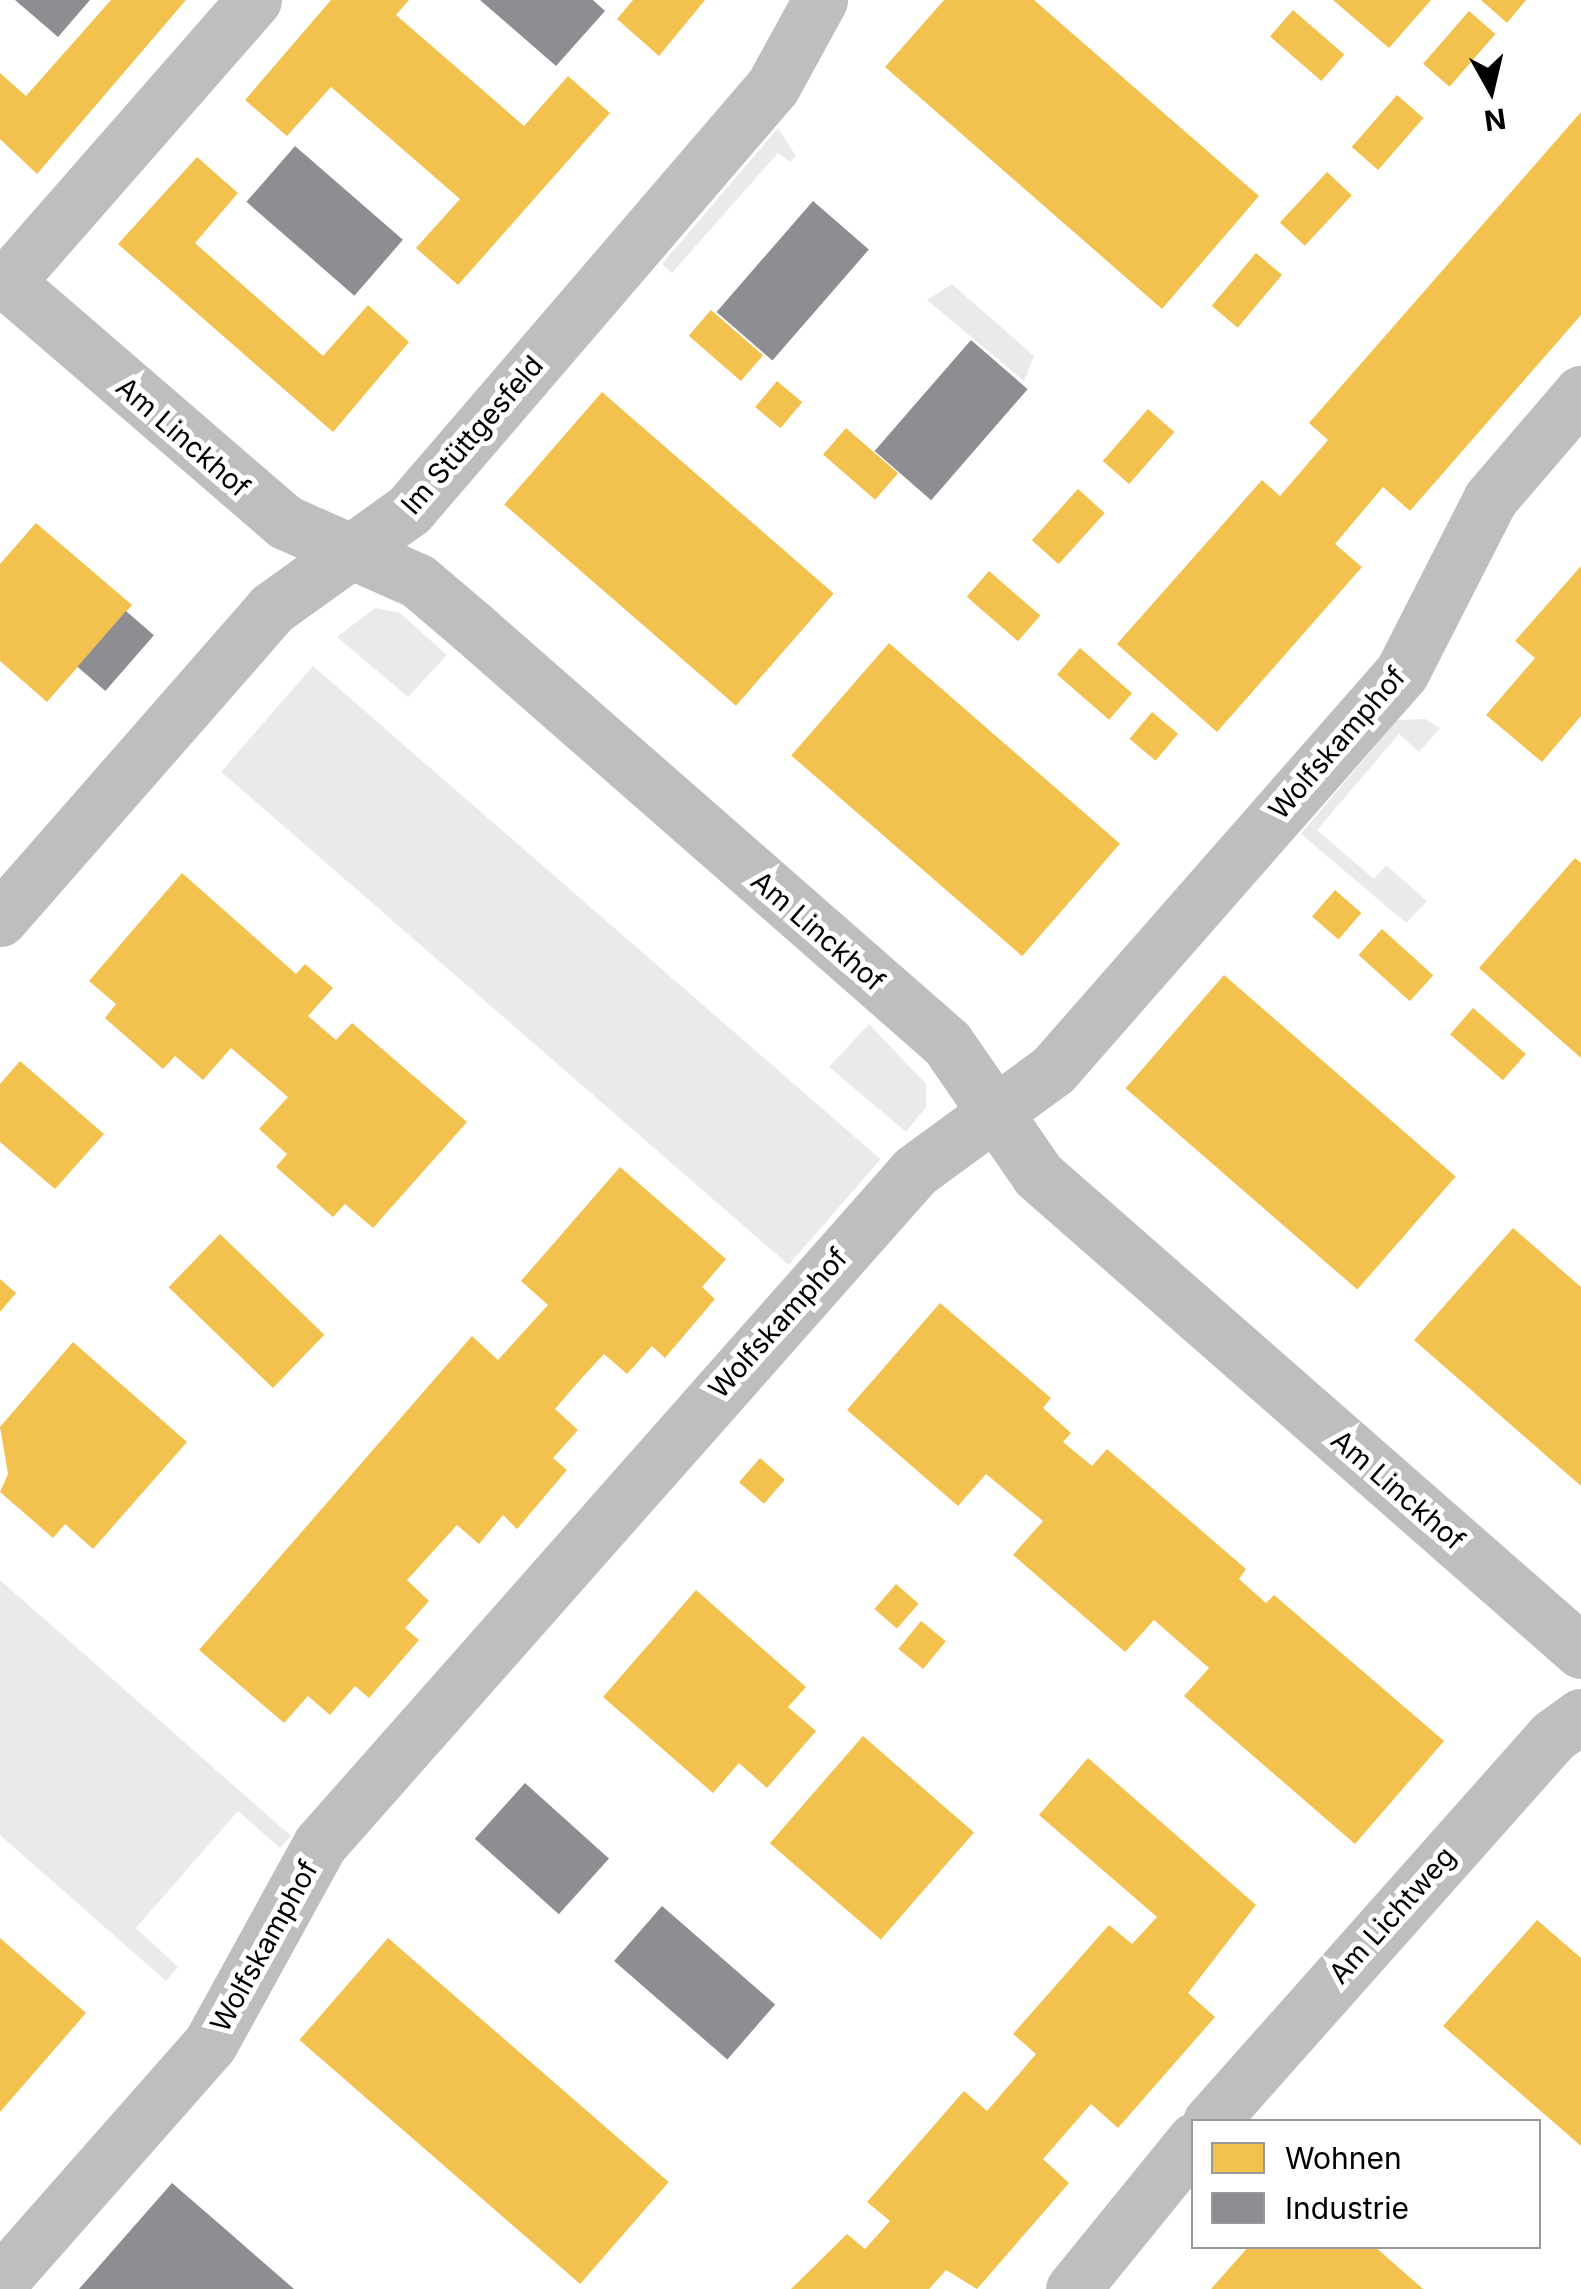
<!DOCTYPE html>
<html>
<head>
<meta charset="utf-8">
<style>
  body { margin:0 }
  #map { position:relative; width:1581px; height:2289px; overflow:hidden; background:#fff; font-family:Inter,sans-serif }
  div>[style] { position:absolute }
  .green>* { inset:0; background:#eaeaea; transform-origin:0 0 }
  .homes>* { inset:0; background:#f2c14e; transform-origin:0 0 }
  .industry>* { inset:0; background:#8d8d92; transform-origin:0 0 }
  .minor>* { height:55px; margin:-27.5px; padding:0 27.5px; transform-origin:27.5px; border-radius:27.5px; background:#bebebe }
  span { translate:-50% -50%; white-space:nowrap; text-align:center; line-height:1.15; -webkit-text-stroke:10px #fff; paint-order:stroke }
  .street-label { font-size:28px; color:#000 }
  .legend { position:absolute; left:1191px; top:2119px; width:350px; height:130px; box-sizing:border-box; background:#fff; border:2px solid #999; margin:0; padding:12px 18px; list-style:none; font-size:30px; color:#000 }
  .legend li { display:flex; align-items:center; gap:20px; height:50px }
  .legend b { width:50px; border:2px solid #999 }
  .north { position:absolute; left:1441px; top:40px; width:100px; height:100px; -webkit-text-stroke:8px #fff; paint-order:stroke; rotate:172deg; font-size:28px; font-weight:700; line-height:40px; text-align:center; color:#000 }
  .north::after { content:''; display:block; margin:auto; width:35px; height:45px; background:#000; clip-path:polygon(50% 0,100% 100%,50% 72%,0 100%) }
</style>
</head>
<body>
<div id="map">
  <div class="green">
    <div style="clip-path:polygon(778px 128px,796px 156px,790px 162px,778px 153px,672px 273px,662px 264px)"></div>
    <div style="clip-path:polygon(952px 284px,1034px 356px,1024px 381px,927px 300px)"></div>
    <div style="clip-path:polygon(375px 608px,400px 613px,447px 655px,408px 697px,337px 637px)"></div>
    <div style="left:313px;top:666px;width:752px;height:140px;rotate:41deg"></div>
    <div style="clip-path:polygon(1425px 719px,1440px 728px,1419px 752px,1399px 734px,1317px 830px,1374px 879px,1386px 865px,1427px 901px,1406px 923px,1301px 834px,1397px 720px)"></div>
    <div style="clip-path:polygon(869px 1024px,926px 1084px,926px 1107px,906px 1132px,829px 1067px)"></div>
    <div style="clip-path:polygon(0 1580px,291px 1836px,280px 1848px,238px 1811px,136px 1928px,178px 1967px,166px 1981px,0 1835px)"></div>
  </div>
  <div class="homes">
    <div style="clip-path:polygon(111px 0,186px 0,37px 174px,0 139px,0 73px,26px 96px)"></div>
    <div style="clip-path:polygon(331px 0,409px 0,396px 15px,524px 126px,568px 76px,610px 113px,458px 285px,416px 248px,460px 199px,331px 87px,287px 136px,245px 100px)"></div>
    <div style="clip-path:polygon(633px 0,705px 0,659px 56px,617px 19px)"></div>
    <div style="clip-path:polygon(944px 0,1034px 0,1259px 196px,1162px 309px,885px 67px)"></div>
    <div style="clip-path:polygon(1333px 0,1431px 0,1389px 48px)"></div>
    <div style="clip-path:polygon(1481px 0,1526px 0,1507px 23px)"></div>
    <div style="left:1293px;top:10px;width:68px;height:35px;rotate:41deg"></div>
    <div style="left:1469px;top:11px;width:35px;height:70px;rotate:41deg"></div>
    <div style="left:1397px;top:95px;width:35px;height:69px;rotate:41deg"></div>
    <div style="clip-path:polygon(1581px 112px,1581px 315px,1410px 511px,1383px 487px,1335px 544px,1362px 567px,1217px 732px,1117px 644px,1262px 480px,1280px 496px,1328px 440px,1309px 423px)"></div>
    <div style="clip-path:polygon(197px 157px,238px 193px,195px 243px,323px 356px,368px 305px,409px 342px,333px 432px,118px 244px)"></div>
    <div style="left:1327px;top:172px;width:34px;height:69px;rotate:43deg"></div>
    <div style="left:1256px;top:253px;width:34px;height:69px;rotate:40deg"></div>
    <div style="left:711px;top:310px;width:69px;height:34px;rotate:41deg"></div>
    <div style="left:777px;top:381px;width:33px;height:34px;rotate:40deg"></div>
    <div style="left:602px;top:392px;width:307px;height:149px;rotate:41deg"></div>
    <div style="left:1148px;top:409px;width:35px;height:69px;rotate:41deg"></div>
    <div style="left:846px;top:428px;width:69px;height:35px;rotate:41deg"></div>
    <div style="left:1078px;top:489px;width:36px;height:69px;rotate:42deg"></div>
    <div style="clip-path:polygon(36px 523px,132px 605px,47px 702px,0 661px,0 564px)"></div>
    <div style="clip-path:polygon(1581px 566px,1581px 716px,1542px 762px,1486px 715px,1535px 658px,1515px 641px)"></div>
    <div style="left:989px;top:571px;width:68px;height:34px;rotate:41deg"></div>
    <div style="left:889px;top:643px;width:306px;height:149px;rotate:41deg"></div>
    <div style="left:1080px;top:648px;width:69px;height:35px;rotate:41deg"></div>
    <div style="left:1152px;top:712px;width:34px;height:35px;rotate:40deg"></div>
    <div style="clip-path:polygon(1575px 858px,1581px 863px,1581px 1058px,1479px 968px)"></div>
    <div style="clip-path:polygon(182px 873px,296px 974px,305px 964px,333px 988px,308px 1016px,336px 1040px,352px 1023px,467px 1122px,373px 1228px,345px 1204px,333px 1217px,276px 1167px,287px 1154px,259px 1129px,288px 1097px,231px 1048px,203px 1080px,175px 1056px,163px 1069px,105px 1018px,116px 1004px,89px 981px)"></div>
    <div style="left:1335px;top:890px;width:35px;height:35px;rotate:41deg"></div>
    <div style="left:1382px;top:929px;width:69px;height:35px;rotate:42deg"></div>
    <div style="left:1224px;top:975px;width:307px;height:150px;rotate:41deg"></div>
    <div style="left:1473px;top:1008px;width:70px;height:35px;rotate:41deg"></div>
    <div style="clip-path:polygon(20px 1061px,104px 1134px,55px 1189px,0 1142px,0 1084px)"></div>
    <div style="clip-path:polygon(620px 1167px,726px 1259px,702px 1287px,715px 1299px,665px 1358px,652px 1346px,627px 1374px,604px 1354px,579px 1381px,555px 1409px,578px 1430px,553px 1458px,567px 1470px,517px 1529px,503px 1515px,479px 1544px,457px 1525px,407px 1580px,429px 1601px,405px 1628px,419px 1640px,369px 1698px,355px 1686px,330px 1715px,308px 1696px,284px 1723px,199px 1650px,472px 1336px,498px 1360px,548px 1305px,521px 1281px)"></div>
    <div style="clip-path:polygon(1513px 1228px,1581px 1287px,1581px 1486px,1414px 1340px)"></div>
    <div style="left:220px;top:1234px;width:145px;height:74px;rotate:44deg"></div>
    <div style="clip-path:polygon(0 1279px,16px 1293px,0 1312px)"></div>
    <div style="clip-path:polygon(940px 1303px,1051px 1398px,1043px 1408px,1071px 1433px,1063px 1442px,1092px 1466px,1107px 1449px,1246px 1569px,1239px 1579px,1266px 1603px,1274px 1595px,1444px 1741px,1355px 1844px,1184px 1696px,1209px 1668px,1154px 1620px,1125px 1652px,1013px 1555px,1043px 1521px,986px 1474px,958px 1506px,847px 1410px)"></div>
    <div style="clip-path:polygon(73px 1342px,187px 1442px,93px 1549px,65px 1524px,53px 1538px,0 1492px,8px 1474px,0 1427px)"></div>
    <div style="left:760px;top:1458px;width:33px;height:32px;rotate:41deg"></div>
    <div style="left:896px;top:1584px;width:30px;height:33px;rotate:41deg"></div>
    <div style="clip-path:polygon(696px 1590px,806px 1687px,788px 1707px,816px 1731px,767px 1788px,739px 1763px,713px 1793px,603px 1697px)"></div>
    <div style="left:921px;top:1621px;width:32px;height:36px;rotate:39deg"></div>
    <div style="left:863px;top:1736px;width:147px;height:142px;rotate:41deg"></div>
    <div style="clip-path:polygon(1088px 1758px,1256px 1905px,1188px 1993px,1215px 2017px,1118px 2128px,1091px 2104px,1043px 2159px,1069px 2183px,977px 2289px,946px 2270px,929px 2289px,791px 2289px,847px 2234px,865px 2249px,890px 2221px,867px 2202px,964px 2091px,987px 2111px,1036px 2054px,1013px 2034px,1109px 1925px,1132px 1944px,1157px 1917px,1039px 1815px)"></div>
    <div style="clip-path:polygon(1537px 1920px,1581px 1958px,1581px 2146px,1443px 2026px)"></div>
    <div style="clip-path:polygon(0 1938px,86px 2013px,0 2112px)"></div>
    <div style="left:388px;top:1938px;width:372px;height:135px;rotate:41deg"></div>
    <div style="clip-path:polygon(1249px 2246px,1374px 2246px,1423px 2289px,1211px 2289px)"></div>
  </div>
  <div class="industry">
    <div style="clip-path:polygon(15px 0,90px 0,58px 37px)"></div>
    <div style="clip-path:polygon(480px 0,593px 0,605px 11px,556px 66px)"></div>
    <div style="left:295px;top:146px;width:143px;height:74px;rotate:41deg"></div>
    <div style="left:813px;top:201px;width:74px;height:147px;rotate:41deg"></div>
    <div style="left:971px;top:340px;width:75px;height:147px;rotate:41deg"></div>
    <div style="left:126px;top:611px;width:37px;height:74px;rotate:41deg"></div>
    <div style="left:525px;top:1783px;width:113px;height:75px;rotate:42deg"></div>
    <div style="left:662px;top:1906px;width:150px;height:73px;rotate:41deg"></div>
    <div style="clip-path:polygon(172px 2183px,224px 2228px,294px 2289px,79px 2289px)"></div>
  </div>
  <div class="minor">
    <div style="left:0;top:276px;width:376px;rotate:40.8deg"></div>
    <div style="left:285px;top:522px;width:145px;rotate:23.9deg"></div>
    <div style="left:418px;top:581px;width:71px;rotate:40.4deg"></div>
    <div style="left:472px;top:627px;width:631px;rotate:41.21deg"></div>
    <div style="left:947px;top:1043px;width:160px;rotate:55.4deg"></div>
    <div style="left:1038px;top:1175px;width:722px;rotate:41.24deg"></div>
    <div style="left:7px;top:282px;width:375px;rotate:-48.8deg"></div>
    <div style="left:0;top:919px;width:412px;rotate:-48.8deg"></div>
    <div style="left:271px;top:609px;width:170px;rotate:-35.7deg"></div>
    <div style="left:409px;top:510px;width:559px;rotate:-49.35deg"></div>
    <div style="left:773px;top:86px;width:98px;rotate:-61.3deg"></div>
    <div style="left:1210px;top:2122px;width:516px;rotate:-48.38deg"></div>
    <div style="left:1553px;top:1736px;width:34px;rotate:-36deg"></div>
    <div style="left:0;top:2282px;width:317px;rotate:-48.6deg"></div>
    <div style="left:210px;top:2044px;width:228px;rotate:-61.2deg"></div>
    <div style="left:320px;top:1844px;width:898px;rotate:-48.52deg"></div>
    <div style="left:915px;top:1171px;width:171px;rotate:-36.2deg"></div>
    <div style="left:1053px;top:1070px;width:529px;rotate:-48.75deg"></div>
    <div style="left:1402px;top:672px;width:194px;rotate:-63deg"></div>
    <div style="left:1490px;top:499px;width:140px;rotate:-49.4deg"></div>
    <div style="left:1073px;top:2289px;width:192px;rotate:-50.9deg"></div>
  </div>
  <div class="street-label">
    <span style="left:472px;top:435px;rotate:-49deg">Im Stüttgesfeld</span>
    <span style="left:183px;top:437px;rotate:41deg">Am Linckhof</span>
    <span style="left:1337px;top:743px;rotate:-49deg">Wolfskamphof</span>
    <span style="left:818px;top:931px;rotate:41deg">Am Linckhof</span>
    <span style="left:778px;top:1323px;rotate:-48deg">Wolfskamphof</span>
    <span style="left:1398px;top:1490px;rotate:41deg">Am Linckhof</span>
    <span style="left:1392px;top:1915px;rotate:-48deg">Am Lichtweg</span>
    <span style="left:264px;top:1946px;rotate:-61deg">Wolfskamphof</span>
  </div>
  <ul class="legend">
  <li><b style="height:28px;background:#f2c14e"></b>Wohnen</li>
  <li><b style="height:28px;background:#8d8d92"></b>Industrie</li>
  </ul>
  <div class="north">N</div>
</div>
</body>
</html>
